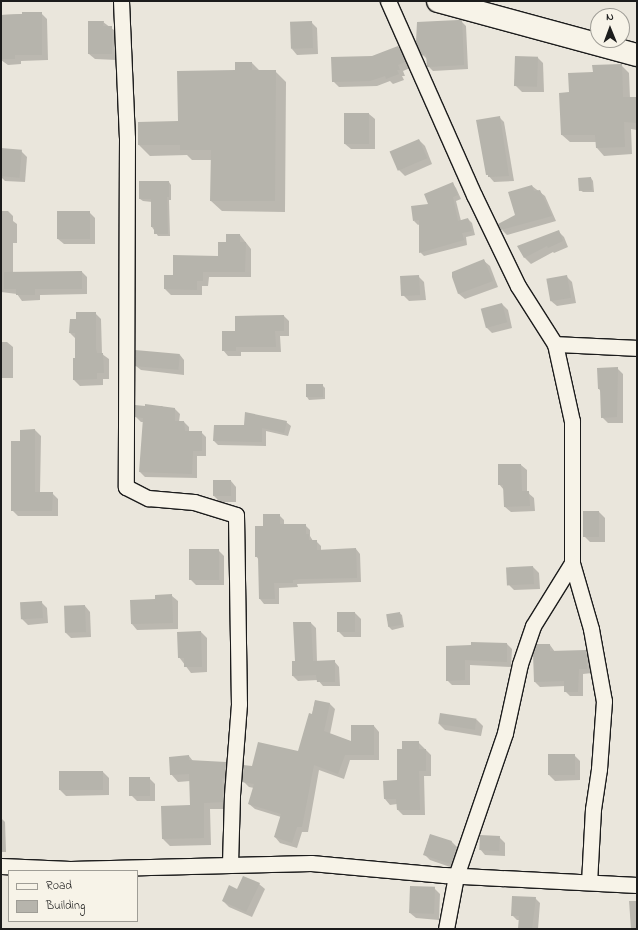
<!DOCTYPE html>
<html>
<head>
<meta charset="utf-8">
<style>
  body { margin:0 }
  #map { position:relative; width:638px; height:930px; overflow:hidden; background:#eae6dc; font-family:"Indie Flower",sans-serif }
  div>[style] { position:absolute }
  .shadow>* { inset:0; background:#0003 }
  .building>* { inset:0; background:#b6b4ac; transform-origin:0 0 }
  .roads { filter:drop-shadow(1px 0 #1c1c1c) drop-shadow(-1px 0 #1c1c1c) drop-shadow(0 1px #1c1c1c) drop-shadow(0 -1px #1c1c1c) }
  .street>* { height:15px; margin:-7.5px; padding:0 7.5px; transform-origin:7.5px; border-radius:7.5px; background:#f7f3e8 }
  .secondary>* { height:22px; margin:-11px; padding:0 11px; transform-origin:11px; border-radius:11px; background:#f7f3e8 }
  span { translate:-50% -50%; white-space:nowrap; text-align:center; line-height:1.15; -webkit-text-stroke:3px #f7f3e8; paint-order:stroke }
  .frame { position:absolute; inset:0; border:2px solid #1c1c1c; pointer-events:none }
  .legend { position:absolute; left:8px; top:870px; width:130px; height:52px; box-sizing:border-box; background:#f7f3e8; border:1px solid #9f9d96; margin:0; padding:5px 7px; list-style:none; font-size:12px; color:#1c1c1c }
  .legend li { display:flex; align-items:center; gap:8px; height:20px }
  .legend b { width:20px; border:1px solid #9f9d96 }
  .north { position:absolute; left:590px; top:8px; width:40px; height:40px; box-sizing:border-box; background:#f7f3e8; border:1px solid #9f9d96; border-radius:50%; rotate:359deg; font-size:11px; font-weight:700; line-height:16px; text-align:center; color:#1c1c1c }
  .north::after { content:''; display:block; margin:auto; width:14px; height:18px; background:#1c1c1c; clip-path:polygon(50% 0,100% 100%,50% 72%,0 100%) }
</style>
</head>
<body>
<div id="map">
  <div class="shadow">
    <div style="clip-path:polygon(41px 13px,47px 19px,48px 60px,21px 61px,21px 64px,8px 65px,1px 60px,1px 15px)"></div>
    <div style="clip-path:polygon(461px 21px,466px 26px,468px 69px,433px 71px,428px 66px,428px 60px,423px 55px)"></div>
    <div style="clip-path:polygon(103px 22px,118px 33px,117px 60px,95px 59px,89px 54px)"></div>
    <div style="clip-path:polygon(311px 22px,317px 28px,318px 54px,297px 55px,292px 49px)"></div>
    <div style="clip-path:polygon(398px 47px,404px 53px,410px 68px,403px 71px,405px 76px,402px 76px,404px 80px,393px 84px,390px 81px,377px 86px,339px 87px,333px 81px,373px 57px)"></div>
    <div style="clip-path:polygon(516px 57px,538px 58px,543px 63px,544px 92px,522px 92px,516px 86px)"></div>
    <div style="clip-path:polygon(252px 63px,260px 71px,275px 71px,286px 82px,285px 212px,222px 211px,211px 201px,212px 160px,192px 160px,187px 155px,150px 156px,139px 145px,139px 123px,179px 122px,236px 71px)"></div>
    <div style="clip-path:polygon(621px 65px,629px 73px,630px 98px,637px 98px,637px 130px,631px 129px,632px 154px,604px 156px,597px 148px,596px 142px,570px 142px,562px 135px,570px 93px,594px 73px)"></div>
    <div style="clip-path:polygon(369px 114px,375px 119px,375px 149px,351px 149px,345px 144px)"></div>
    <div style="clip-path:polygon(499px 117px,504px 122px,514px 181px,494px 182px,487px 174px)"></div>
    <div style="clip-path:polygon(419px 140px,425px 146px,432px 164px,405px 176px,399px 170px)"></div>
    <div style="clip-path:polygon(1px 149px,21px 151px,27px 157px,25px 182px,5px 181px,1px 177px)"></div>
    <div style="clip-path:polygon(591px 178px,593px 181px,594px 192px,583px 192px,580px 190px)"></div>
    <div style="clip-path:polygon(169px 182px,171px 185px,171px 200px,169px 200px,170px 236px,158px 236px,152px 227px,152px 202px,143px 201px,140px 199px)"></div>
    <div style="clip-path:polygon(452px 183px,456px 188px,461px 199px,456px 201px,461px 221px,468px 219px,472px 223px,475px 235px,466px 237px,467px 245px,424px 256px,420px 252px,420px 224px,418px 225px,414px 221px)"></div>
    <div style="clip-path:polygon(532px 186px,545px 196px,556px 221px,507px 235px,502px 230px,516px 215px)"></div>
    <div style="clip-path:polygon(1px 211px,8px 211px,13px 216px,13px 221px,17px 224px,17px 243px,13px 243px,13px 273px,82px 272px,87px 277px,87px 294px,40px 295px,40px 300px,22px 301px,17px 294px,1px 292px)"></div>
    <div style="clip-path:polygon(89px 212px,95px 218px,95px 244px,64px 244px,58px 239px)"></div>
    <div style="clip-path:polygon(558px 231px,564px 237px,568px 247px,554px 253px,553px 252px,531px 264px,525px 258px,519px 247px)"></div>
    <div style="clip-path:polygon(240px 235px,251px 249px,251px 277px,209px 277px,208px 286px,202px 286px,202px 295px,171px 295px,165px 289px,174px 276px,219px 257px)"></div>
    <div style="clip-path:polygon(484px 261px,490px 266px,498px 287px,465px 299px,459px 294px,453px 277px)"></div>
    <div style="clip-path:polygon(418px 276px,424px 282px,426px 300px,409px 301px,403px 295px)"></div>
    <div style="clip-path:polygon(566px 276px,572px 282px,576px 303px,557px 306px,551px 301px)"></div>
    <div style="clip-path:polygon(502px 304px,508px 310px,512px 328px,492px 333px,486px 327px)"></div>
    <div style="clip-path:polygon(95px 313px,101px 319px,102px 354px,109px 359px,109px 379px,103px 379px,103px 385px,80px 386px,74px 380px,76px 339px,70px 333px,77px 320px)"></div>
    <div style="clip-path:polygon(284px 316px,289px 321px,289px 336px,280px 336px,281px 352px,241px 352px,241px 356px,228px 356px,223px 350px,236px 332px,236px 317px)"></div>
    <div style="clip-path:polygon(1px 342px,7px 342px,13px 347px,13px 378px,1px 378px)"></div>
    <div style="clip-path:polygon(180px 355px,184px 360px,184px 375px,141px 370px,136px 366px)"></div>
    <div style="clip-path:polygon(617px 368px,623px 374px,623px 423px,608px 423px,602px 417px,601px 392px,599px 389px)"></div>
    <div style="clip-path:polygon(307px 385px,322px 385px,325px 388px,325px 399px,309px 400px,307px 397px)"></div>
    <div style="clip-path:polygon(136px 406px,162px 406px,164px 408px,175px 409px,180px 414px,179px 422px,184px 422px,189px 427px,189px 432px,201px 432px,206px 437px,206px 456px,197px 456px,197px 478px,145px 477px,140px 472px,144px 422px,141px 422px,136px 417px)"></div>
    <div style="clip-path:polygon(286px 422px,291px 426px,288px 436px,266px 431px,266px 446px,218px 445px,214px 441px,244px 426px)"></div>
    <div style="clip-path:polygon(35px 430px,41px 436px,40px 493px,52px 493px,58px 499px,58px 516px,18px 516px,12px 510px,21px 442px)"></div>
    <div style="clip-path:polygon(499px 465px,521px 465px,527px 470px,527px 492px,534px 498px,535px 511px,511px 512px,505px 507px,504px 490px,499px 484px)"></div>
    <div style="clip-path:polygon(231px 481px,236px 487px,236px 502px,220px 502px,214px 496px)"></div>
    <div style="clip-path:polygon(599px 512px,605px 518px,605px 542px,590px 542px,584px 536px)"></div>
    <div style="clip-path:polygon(279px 515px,284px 520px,284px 525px,305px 525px,310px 530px,310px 536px,313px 541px,316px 541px,321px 546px,321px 551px,356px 549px,360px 554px,361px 582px,297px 584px,298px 587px,279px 588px,279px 604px,264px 604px,260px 599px,259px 560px,256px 556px,264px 527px)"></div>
    <div style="clip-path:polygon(218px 550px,224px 556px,224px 585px,196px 585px,190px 579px)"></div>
    <div style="clip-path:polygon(533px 567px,539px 573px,540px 589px,514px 590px,508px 584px)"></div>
    <div style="clip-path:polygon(172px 596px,178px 601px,178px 629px,137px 630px,132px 624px,156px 600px)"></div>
    <div style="clip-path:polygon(41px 602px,47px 608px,48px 623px,28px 625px,22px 619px)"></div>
    <div style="clip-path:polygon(85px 606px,90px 612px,91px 637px,71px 638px,65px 632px)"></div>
    <div style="clip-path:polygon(355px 613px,361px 619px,361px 637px,344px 637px,339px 632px)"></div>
    <div style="clip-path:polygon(399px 613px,402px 615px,404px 627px,392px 630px,389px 627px,387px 615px)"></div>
    <div style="clip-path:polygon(311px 623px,316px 628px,317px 662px,334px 661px,339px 667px,340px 686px,323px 686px,318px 680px,298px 681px,293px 676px,296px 662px)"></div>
    <div style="clip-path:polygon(201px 632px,207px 638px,207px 672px,191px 673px,179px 657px)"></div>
    <div style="clip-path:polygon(507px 644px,512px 649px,511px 667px,470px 665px,470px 685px,452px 685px,447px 680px,447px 647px)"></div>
    <div style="clip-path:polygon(550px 645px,555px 652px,585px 651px,590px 656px,592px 673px,583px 674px,583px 696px,570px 696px,565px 691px,565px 686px,540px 687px,535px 682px)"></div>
    <div style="clip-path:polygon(315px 701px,330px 704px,335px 709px,330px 734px,352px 742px,374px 726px,379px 732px,379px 760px,350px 760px,344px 779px,319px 770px,308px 832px,302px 832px,297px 848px,280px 843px,275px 837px,281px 817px,255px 809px,249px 804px,254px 788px,249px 787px,243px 781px,253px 768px,299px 752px,312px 715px)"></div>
    <div style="clip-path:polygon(477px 720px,483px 726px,481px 736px,445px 730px,439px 724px)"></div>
    <div style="clip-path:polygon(418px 742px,431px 755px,431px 776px,424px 776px,425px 815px,403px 815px,398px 810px,397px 804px,390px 805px,385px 799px,398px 781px,403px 750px)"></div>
    <div style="clip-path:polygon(574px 755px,580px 761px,580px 780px,555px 781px,549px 775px)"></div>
    <div style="clip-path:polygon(189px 756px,193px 761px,225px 763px,232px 770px,230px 809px,210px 809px,211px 845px,170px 846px,163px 839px,191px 806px,190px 781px,178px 782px,171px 774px)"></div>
    <div style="clip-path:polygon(103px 772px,109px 778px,109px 795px,66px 796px,60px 790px)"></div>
    <div style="clip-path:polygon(149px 778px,155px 784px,155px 801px,137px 801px,131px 795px)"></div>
    <div style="clip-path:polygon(1px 818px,5px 822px,6px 852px,1px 852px)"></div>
    <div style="clip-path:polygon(430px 835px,452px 842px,458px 848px,456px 869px,430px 860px,424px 854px)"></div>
    <div style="clip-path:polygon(499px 837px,505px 843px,505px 856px,485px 855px,480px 849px)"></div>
    <div style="clip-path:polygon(259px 884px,265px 889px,252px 917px,229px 907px,223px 901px,238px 890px)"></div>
    <div style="clip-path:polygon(434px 888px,440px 894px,439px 920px,416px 918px,410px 913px)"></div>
    <div style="clip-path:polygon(535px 898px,540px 903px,538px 929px,519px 929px,520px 920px,517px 920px,512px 915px)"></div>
    <div style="clip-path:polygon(629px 901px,637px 901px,637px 929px,631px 929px)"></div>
  </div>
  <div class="building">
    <div style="clip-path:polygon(22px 12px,42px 12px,42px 55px,15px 55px,15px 59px,1px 59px,1px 15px,22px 14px)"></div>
    <div style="clip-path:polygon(458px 20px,462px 20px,464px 65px,427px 67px,426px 54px,422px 56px,416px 42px,417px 22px)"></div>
    <div style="clip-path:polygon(88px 21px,104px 21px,103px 26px,112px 26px,112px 54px,88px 54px)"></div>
    <div style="left:312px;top:21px;width:27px;height:22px;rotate:88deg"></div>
    <div style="clip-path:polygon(398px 46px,405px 62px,398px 65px,400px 70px,397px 70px,399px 74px,386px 79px,385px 76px,370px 81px,332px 82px,331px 57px,372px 56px)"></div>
    <div style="left:515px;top:56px;width:23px;height:30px;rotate:2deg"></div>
    <div style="clip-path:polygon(235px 62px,252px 62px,252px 70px,276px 70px,275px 201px,210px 201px,211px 150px,180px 150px,180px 145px,138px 145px,138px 122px,178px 121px,177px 71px,235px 70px)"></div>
    <div style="clip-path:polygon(622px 64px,623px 97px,637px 97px,637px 123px,624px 122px,625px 147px,596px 148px,595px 135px,561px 135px,559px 93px,569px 92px,568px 73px,593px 72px,592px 65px)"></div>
    <div style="left:344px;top:113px;width:25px;height:31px"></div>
    <div style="clip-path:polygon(500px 116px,509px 176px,488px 177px,488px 175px,486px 175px,476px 120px)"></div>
    <div style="left:419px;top:139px;width:21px;height:32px;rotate:67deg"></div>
    <div style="left:1px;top:148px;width:21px;height:28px;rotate:5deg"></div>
    <div style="left:591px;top:177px;width:13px;height:13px;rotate:86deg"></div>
    <div style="clip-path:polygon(139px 181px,169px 181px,169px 197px,167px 197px,168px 234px,154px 234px,154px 227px,151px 227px,151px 199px,139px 199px)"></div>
    <div style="clip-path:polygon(453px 182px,458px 195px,453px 197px,458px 221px,468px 218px,472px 231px,462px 233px,464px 240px,419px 253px,419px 220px,413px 221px,411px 206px,428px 204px,424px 194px)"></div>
    <div style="clip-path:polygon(532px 185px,534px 191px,540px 190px,552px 216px,501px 230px,498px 224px,515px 215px,508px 192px)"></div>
    <div style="left:57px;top:211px;width:33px;height:28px"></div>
    <div style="clip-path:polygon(559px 230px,563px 241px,548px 248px,547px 246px,524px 258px,517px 246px)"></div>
    <div style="clip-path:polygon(226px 234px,240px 234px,240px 242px,246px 242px,245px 272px,203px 272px,203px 281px,197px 281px,197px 290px,164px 289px,164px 275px,173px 275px,173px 255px,218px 256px,218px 242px,226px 242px)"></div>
    <div style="clip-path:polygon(484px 259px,493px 281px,458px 294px,452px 277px,452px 272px)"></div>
    <div style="clip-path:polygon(82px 271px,82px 289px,35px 289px,35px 295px,16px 295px,16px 289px,4px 289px,4px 272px)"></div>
    <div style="left:419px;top:275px;width:20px;height:19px;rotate:87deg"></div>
    <div style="left:567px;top:275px;width:23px;height:21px;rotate:80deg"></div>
    <div style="left:502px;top:303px;width:20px;height:22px;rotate:75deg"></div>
    <div style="clip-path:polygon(76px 312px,96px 312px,96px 349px,97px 353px,103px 353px,104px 373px,97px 373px,97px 379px,73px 380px,73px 358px,75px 358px,75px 333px,69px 333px,70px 319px,76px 319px)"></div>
    <div style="clip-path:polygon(284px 315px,284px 331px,275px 331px,276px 347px,236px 347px,236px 351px,222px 351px,222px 331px,235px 331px,235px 316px)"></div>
    <div style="left:135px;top:350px;width:45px;height:16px;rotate:5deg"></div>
    <div style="clip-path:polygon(618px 367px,617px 417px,601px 418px,600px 389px,598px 389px,597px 368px)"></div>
    <div style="left:306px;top:384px;width:17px;height:13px"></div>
    <div style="clip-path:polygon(145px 404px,175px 408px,175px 421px,184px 421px,185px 431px,202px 431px,202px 451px,193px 451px,192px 474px,139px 472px,143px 418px,135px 417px,135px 405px,145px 406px)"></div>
    <div style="clip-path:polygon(245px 412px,287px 421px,284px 433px,262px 428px,262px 442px,213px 441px,214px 425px,244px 425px)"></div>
    <div style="clip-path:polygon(35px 429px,35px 492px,53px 492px,52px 511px,11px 511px,11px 441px,20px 441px,20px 430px)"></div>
    <div style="clip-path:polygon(498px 464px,521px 464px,522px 491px,529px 491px,530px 506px,504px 507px,503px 485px,498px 485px)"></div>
    <div style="left:213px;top:480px;width:18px;height:16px"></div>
    <div style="left:583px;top:511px;width:16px;height:26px"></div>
    <div style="clip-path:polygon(263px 514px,280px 514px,280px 524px,306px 524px,306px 534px,309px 534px,309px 540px,317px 540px,317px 550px,356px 548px,357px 578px,300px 579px,293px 580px,293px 583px,274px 583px,275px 599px,259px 599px,258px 557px,255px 557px,255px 526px,263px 526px)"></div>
    <div style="left:189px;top:549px;width:30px;height:31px"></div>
    <div style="left:533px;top:566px;width:18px;height:27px;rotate:87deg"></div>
    <div style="clip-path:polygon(172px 594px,173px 623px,131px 624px,130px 600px,155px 599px,155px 595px)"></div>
    <div style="left:42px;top:601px;width:17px;height:22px;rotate:87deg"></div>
    <div style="left:85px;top:605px;width:27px;height:21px;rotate:88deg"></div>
    <div style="left:337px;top:612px;width:18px;height:20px"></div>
    <div style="left:400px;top:612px;width:13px;height:14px;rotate:81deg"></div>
    <div style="clip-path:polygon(293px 622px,311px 622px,313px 661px,335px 660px,335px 682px,317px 682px,316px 675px,292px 676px,292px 661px,295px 661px)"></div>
    <div style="clip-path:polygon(201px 631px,202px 667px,184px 667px,184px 658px,178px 658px,177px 632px)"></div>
    <div style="clip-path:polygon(471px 642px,507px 643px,507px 662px,465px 660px,465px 680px,446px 681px,446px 646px,471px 645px)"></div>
    <div style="clip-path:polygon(536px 644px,550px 644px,550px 651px,586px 650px,587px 669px,579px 669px,578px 692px,564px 692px,564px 681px,534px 682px,533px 653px)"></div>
    <div style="clip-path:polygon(315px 700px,330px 703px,324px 731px,351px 741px,351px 725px,374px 725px,374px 755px,345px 755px,338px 774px,314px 765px,302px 827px,297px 827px,292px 843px,274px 837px,281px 814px,248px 804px,254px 784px,242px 782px,243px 765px,252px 766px,258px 742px,298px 751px,309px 713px,312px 714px)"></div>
    <div style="left:440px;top:713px;width:37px;height:11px;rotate:9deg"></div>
    <div style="clip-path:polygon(402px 741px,419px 741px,419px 749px,426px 749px,426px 771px,419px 771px,420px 810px,397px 810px,396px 799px,384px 799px,383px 781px,397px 780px,397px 749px,402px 749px)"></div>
    <div style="left:548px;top:754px;width:27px;height:21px"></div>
    <div style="clip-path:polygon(189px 755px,189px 760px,226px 762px,224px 779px,222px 778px,223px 802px,204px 803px,204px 838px,162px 839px,161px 806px,190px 805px,189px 774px,170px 775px,169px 757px)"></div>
    <div style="left:103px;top:771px;width:19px;height:44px;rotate:90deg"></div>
    <div style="left:129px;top:777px;width:21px;height:19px"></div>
    <div style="clip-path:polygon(430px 834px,452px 841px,451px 845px,456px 847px,451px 864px,423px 855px)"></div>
    <div style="left:480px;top:835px;width:20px;height:15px;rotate:3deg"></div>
    <div style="clip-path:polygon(243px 876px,260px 883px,246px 912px,222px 901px,229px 885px,237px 889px)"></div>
    <div style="left:410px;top:886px;width:25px;height:27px;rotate:2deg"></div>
    <div style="clip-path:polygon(512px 896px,536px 897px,532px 929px,518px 929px,519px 916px,511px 916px)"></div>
  </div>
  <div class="roads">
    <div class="street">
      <div style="left:121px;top:1px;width:137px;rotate:87.5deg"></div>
      <div style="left:127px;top:138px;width:349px;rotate:90.2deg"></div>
      <div style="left:126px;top:487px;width:25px;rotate:27deg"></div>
      <div style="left:148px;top:498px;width:46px;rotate:5deg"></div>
      <div style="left:194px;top:502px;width:44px;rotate:17.2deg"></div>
      <div style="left:236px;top:515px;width:189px;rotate:89.1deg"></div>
      <div style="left:239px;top:704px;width:92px;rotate:94.4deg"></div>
      <div style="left:232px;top:796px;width:69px;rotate:91.7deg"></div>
      <div style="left:388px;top:1px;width:212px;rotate:66.1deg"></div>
      <div style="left:474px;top:195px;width:101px;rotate:64.2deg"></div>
      <div style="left:518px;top:286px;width:69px;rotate:57.5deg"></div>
      <div style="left:555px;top:344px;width:79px;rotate:77.6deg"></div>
      <div style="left:572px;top:421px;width:142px;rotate:90deg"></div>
      <div style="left:572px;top:563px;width:74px;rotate:121.8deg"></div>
      <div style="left:533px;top:626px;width:40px;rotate:108.9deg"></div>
      <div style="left:520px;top:664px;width:71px;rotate:102.3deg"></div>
      <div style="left:505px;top:733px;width:151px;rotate:108.9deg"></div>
      <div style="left:456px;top:876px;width:54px;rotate:100.7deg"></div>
      <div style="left:555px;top:344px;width:82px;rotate:2.8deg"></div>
      <div style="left:572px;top:563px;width:69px;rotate:73.9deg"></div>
      <div style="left:591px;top:629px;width:73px;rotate:79.8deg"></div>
      <div style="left:604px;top:701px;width:68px;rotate:94.2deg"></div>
      <div style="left:599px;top:769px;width:40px;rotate:98.5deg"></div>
      <div style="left:593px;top:809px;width:73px;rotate:93.1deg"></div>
      <div style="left:1px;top:866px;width:69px;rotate:2.5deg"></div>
      <div style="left:70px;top:869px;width:241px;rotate:-1.4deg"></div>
      <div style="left:311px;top:863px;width:134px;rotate:5.2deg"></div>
      <div style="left:444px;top:875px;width:193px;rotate:3deg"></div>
    </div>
    <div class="secondary">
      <div style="left:438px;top:1px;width:206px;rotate:15.2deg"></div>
    </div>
  </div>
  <div class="frame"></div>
  <ul class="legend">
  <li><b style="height:5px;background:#f7f3e8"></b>Road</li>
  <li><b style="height:11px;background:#b6b4ac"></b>Building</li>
  </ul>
  <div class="north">N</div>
</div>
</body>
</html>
